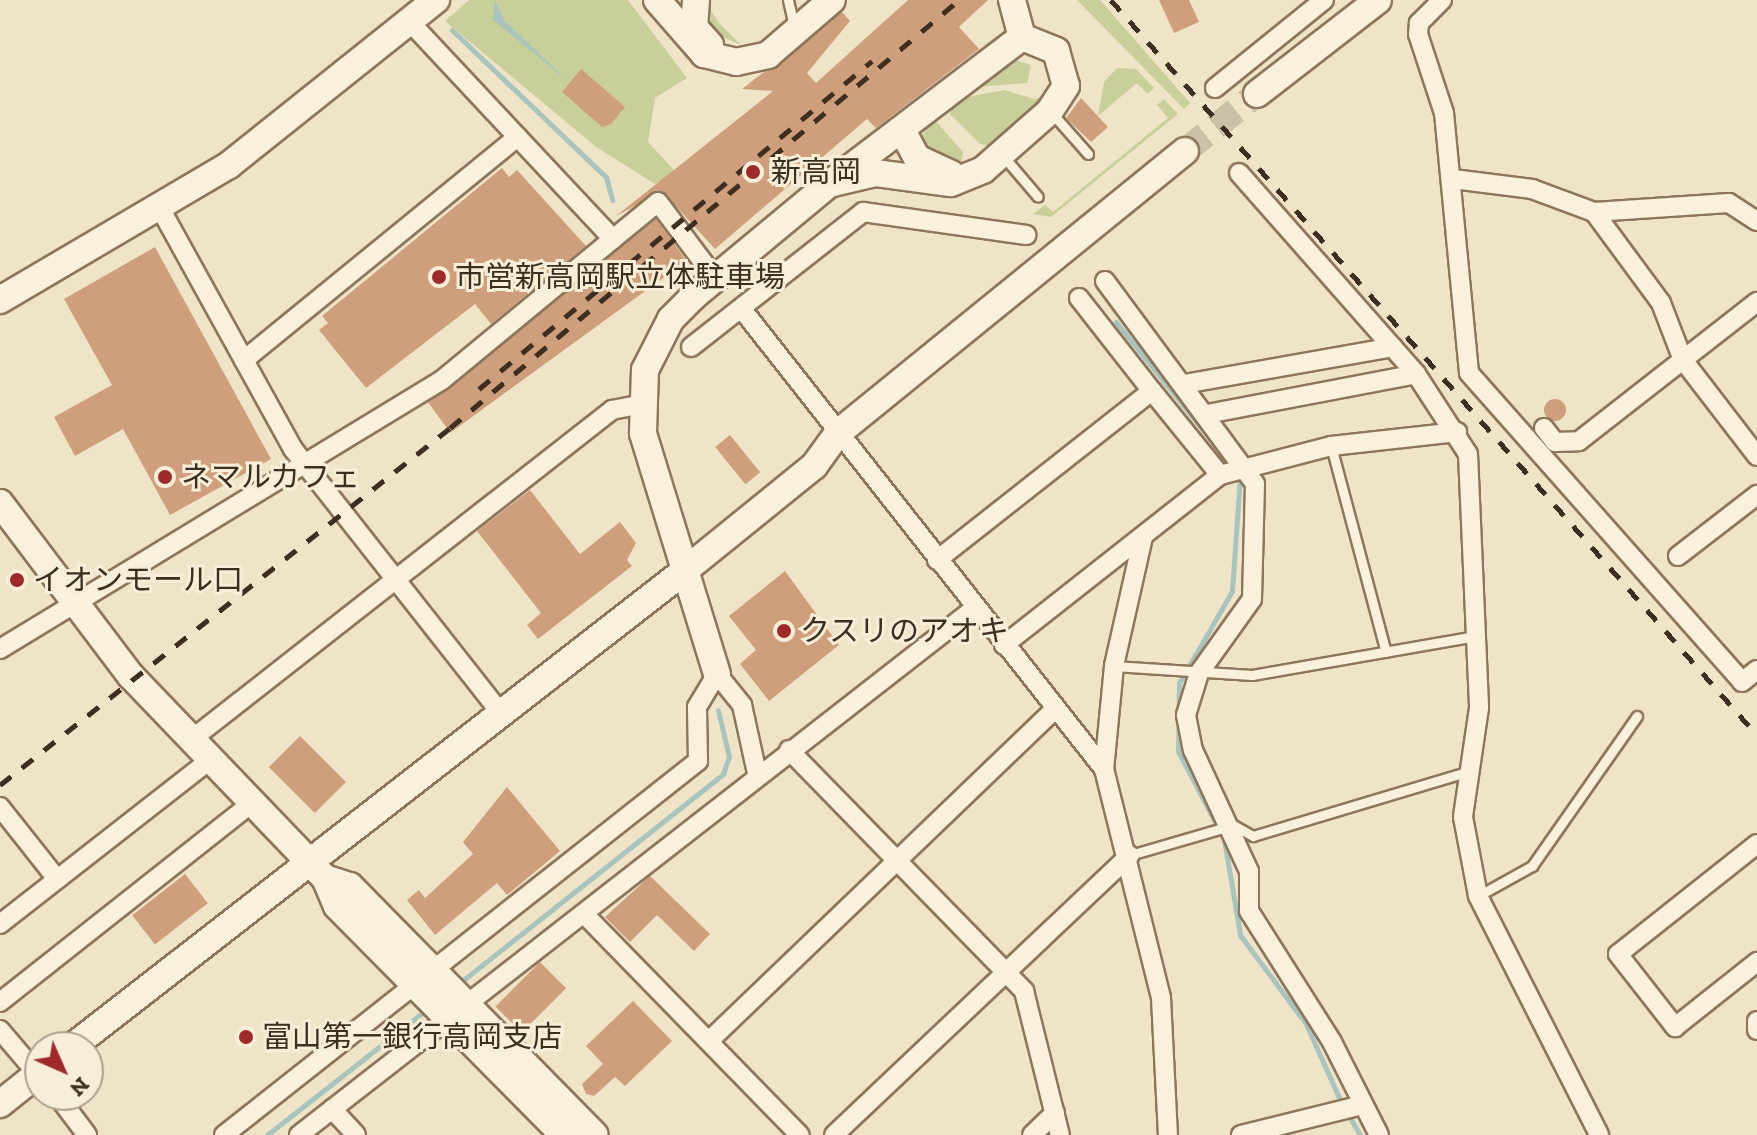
<!DOCTYPE html>
<html>
<head>
<meta charset="utf-8">
<style>
  body { margin:0 }
  #map { position:relative; width:1757px; height:1135px; overflow:hidden; background:#f0e4c8; font-family:"Zilla Slab","Noto Sans JP",serif }
  div>[style] { position:absolute }
  .green>* { inset:0; background:#c9cf9b }
  .water>* { inset:0; background:#a9c4bc }
  .stream>* { height:5px; margin:-2.5px; padding:0 2.5px; transform-origin:2.5px; border-radius:2.5px; background:#a9c4bc }
  .building>* { inset:0; background:#cf9f7d; transform-origin:0 0 }
  .round { border-radius:50% }
  .secondary-tunnel>* { height:26px; margin-top:-13px; transform-origin:0; background:repeating-linear-gradient(90deg,#ccc0a6 0 26px,transparent 0 39px) }
  .roads { filter:drop-shadow(2px 0 #8d765c) drop-shadow(-2px 0 #8d765c) drop-shadow(0 2px #8d765c) drop-shadow(0 -2px #8d765c) }
  .lane>* { height:9px; margin:-4.5px; padding:0 4.5px; transform-origin:4.5px; border-radius:4.5px; background:#faf1dc }
  .street>* { height:18px; margin:-9px; padding:0 9px; transform-origin:9px; border-radius:9px; background:#faf1dc }
  .secondary>* { height:26px; margin:-13px; padding:0 13px; transform-origin:13px; border-radius:13px; background:#faf1dc }
  .rail>* { height:5px; margin-top:-2.5px; transform-origin:0; background:repeating-linear-gradient(90deg,#3d2e20 0 14px,transparent 0 28px) }
  .dots>* { width:22px; height:22px; translate:-50% -50%; box-sizing:border-box; border:4px solid #f7eed8; border-radius:50% }
  span { translate:-50% -50%; white-space:nowrap; text-align:center; line-height:1.15; -webkit-text-stroke:6px #f7eed8; paint-order:stroke }
  .poi-label { font-size:30px; color:#3d2e20 }
  .left { translate:0 -50%; text-align:left }
  .north { position:absolute; left:24px; top:1031px; width:80px; height:80px; box-sizing:border-box; background:#f7eed8; border:2px solid #ada18e; border-radius:50%; rotate:135deg; font-size:22px; font-weight:700; line-height:32px; text-align:center; color:#3d2e20 }
  .north::after { content:''; display:block; margin:auto; width:28px; height:36px; background:#9e2a2b; clip-path:polygon(50% 0,100% 100%,50% 72%,0 100%) }
</style>
</head>
<body>
<div id="map">
  <div class="green">
    <div style="clip-path:polygon(469px 0,628px 0,687px 78px,655px 98px,648px 142px,677px 173px,655px 184px,596px 147px,445px 21px)"></div>
    <div style="clip-path:polygon(1077px 0,1100px 0,1190px 103px,1184px 109px)"></div>
    <div style="clip-path:polygon(706px 3px,719px 23px,741px 45px,708px 30px)"></div>
    <div style="clip-path:polygon(1004px 57px,1031px 65px,1027px 83px,977px 87px)"></div>
    <div style="clip-path:polygon(1117px 68px,1136px 69px,1154px 88px,1147px 94px,1137px 83px,1098px 116px,1104px 82px)"></div>
    <div style="clip-path:polygon(1004px 90px,1034px 99px,1052px 94px,993px 146px,980px 144px,950px 114px,952px 100px)"></div>
    <div style="clip-path:polygon(1164px 99px,1178px 114px,1051px 217px,1033px 214px,1045px 205px,1053px 212px,1168px 118px,1157px 105px)"></div>
    <div style="clip-path:polygon(934px 119px,963px 152px,962px 161px,930px 155px,921px 137px)"></div>
  </div>
  <div class="water">
    <div style="clip-path:polygon(495px 0,504px 20px,568px 81px,493px 20px)"></div>
  </div>
  <div class="stream">
    <div style="left:452px;top:30px;width:213px;rotate:43.7deg"></div>
    <div style="left:606px;top:177px;width:24px;rotate:75deg"></div>
    <div style="left:1116px;top:322px;width:167px;rotate:51.1deg"></div>
    <div style="left:1240px;top:476px;width:115px;rotate:94deg"></div>
    <div style="left:1232px;top:591px;width:106px;rotate:119.9deg"></div>
    <div style="left:1179px;top:683px;width:68px;rotate:90.8deg"></div>
    <div style="left:1178px;top:751px;width:99px;rotate:62.4deg"></div>
    <div style="left:1224px;top:839px;width:97px;rotate:80.5deg"></div>
    <div style="left:1240px;top:935px;width:111px;rotate:53.4deg"></div>
    <div style="left:1306px;top:1024px;width:88px;rotate:65.8deg"></div>
    <div style="left:457px;top:985px;width:340px;rotate:-38.4deg"></div>
    <div style="left:723px;top:774px;width:18px;rotate:-71deg"></div>
    <div style="left:729px;top:757px;width:48px;rotate:-103.2deg"></div>
    <div style="left:1347px;top:1113px;width:26px;rotate:59deg"></div>
    <div style="left:267px;top:1135px;width:204px;rotate:-38.2deg"></div>
  </div>
  <div class="building">
    <div style="clip-path:polygon(908px 0,988px 0,959px 27px,979px 49px,876px 128px,867px 119px,715px 249px,662px 191px,616px 216px,773px 91px,742px 89px,842px 12px,850px 21px,807px 73px,816px 83px)"></div>
    <div style="clip-path:polygon(1159px 0,1189px 0,1199px 22px,1174px 33px)"></div>
    <div style="clip-path:polygon(581px 69px,625px 107px,611px 124px,602px 127px,562px 92px)"></div>
    <div style="clip-path:polygon(1081px 98px,1108px 127px,1091px 142px,1066px 118px)"></div>
    <div style="clip-path:polygon(502px 168px,509px 177px,517px 170px,586px 246px,491px 324px,475px 304px,366px 388px,319px 330px,328px 323px,322px 316px)"></div>
    <div style="left:656px;top:219px;width:52px;height:292px;rotate:54deg"></div>
    <div style="clip-path:polygon(155px 247px,271px 459px,170px 515px,123px 429px,75px 456px,54px 417px,112px 385px,64px 299px)"></div>
    <div class="round" style="left:1544px;top:399px;width:22px;height:22px"></div>
    <div style="left:730px;top:435px;width:48px;height:19px;rotate:51deg"></div>
    <div style="clip-path:polygon(530px 490px,580px 554px,620px 522px,636px 543px,627px 560px,632px 566px,538px 639px,527px 625px,541px 613px,477px 531px)"></div>
    <div style="clip-path:polygon(785px 571px,839px 645px,769px 701px,740px 664px,756px 650px,729px 616px)"></div>
    <div style="left:300px;top:736px;width:65px;height:44px;rotate:45deg"></div>
    <div style="clip-path:polygon(507px 787px,560px 851px,507px 895px,497px 883px,435px 935px,407px 900px,419px 890px,425px 898px,473px 854px,463px 842px)"></div>
    <div style="left:185px;top:874px;width:37px;height:67px;rotate:52deg"></div>
    <div style="clip-path:polygon(650px 876px,710px 934px,694px 951px,657px 915px,630px 942px,605px 917px)"></div>
    <div style="left:540px;top:962px;width:37px;height:63px;rotate:45deg"></div>
    <div style="clip-path:polygon(633px 1001px,672px 1041px,625px 1086px,615px 1077px,594px 1096px,586px 1094px,582px 1084px,603px 1064px,586px 1046px)"></div>
  </div>
  <div class="secondary-tunnel">
    <div style="left:1185px;top:151px;width:92px;rotate:-38.4deg"></div>
  </div>
  <div class="roads">
    <div class="lane">
      <div style="left:788px;top:0;width:27px;rotate:77deg"></div>
      <div style="left:1051px;top:112px;width:56px;rotate:48.6deg"></div>
      <div style="left:1004px;top:157px;width:52px;rotate:49.6deg"></div>
      <div style="left:1331px;top:446px;width:213px;rotate:75.1deg"></div>
      <div style="left:1114px;top:666px;width:138px;rotate:3.7deg"></div>
      <div style="left:1252px;top:675px;width:227px;rotate:-9.9deg"></div>
      <div style="left:1130px;top:855px;width:107px;rotate:-16.2deg"></div>
      <div style="left:1233px;top:825px;width:23px;rotate:29deg"></div>
      <div style="left:1253px;top:836px;width:226px;rotate:-16.7deg"></div>
      <div style="left:1478px;top:896px;width:62px;rotate:-29.1deg"></div>
      <div style="left:1532px;top:866px;width:183px;rotate:-55deg"></div>
    </div>
    <div class="street">
      <div style="left:1442px;top:0;width:33px;rotate:135deg"></div>
      <div style="left:1419px;top:23px;width:11px;rotate:95deg"></div>
      <div style="left:1418px;top:34px;width:83px;rotate:71.8deg"></div>
      <div style="left:1444px;top:113px;width:261px;rotate:84.5deg"></div>
      <div style="left:1469px;top:373px;width:412px;rotate:48.5deg"></div>
      <div style="left:1742px;top:682px;width:19px;rotate:-39deg"></div>
      <div style="left:1215px;top:88px;width:140px;rotate:-38.9deg"></div>
      <div style="left:1239px;top:173px;width:268px;rotate:48.6deg"></div>
      <div style="left:1416px;top:374px;width:95px;rotate:57deg"></div>
      <div style="left:1468px;top:454px;width:254px;rotate:87.5deg"></div>
      <div style="left:1479px;top:708px;width:110px;rotate:98.4deg"></div>
      <div style="left:1463px;top:817px;width:80px;rotate:79.2deg"></div>
      <div style="left:1478px;top:896px;width:268px;rotate:63.1deg"></div>
      <div style="left:1453px;top:179px;width:80px;rotate:7.2deg"></div>
      <div style="left:1532px;top:189px;width:66px;rotate:20.4deg"></div>
      <div style="left:1594px;top:212px;width:135px;rotate:-3.8deg"></div>
      <div style="left:1729px;top:203px;width:33px;rotate:33deg"></div>
      <div style="left:160px;top:208px;width:275px;rotate:61.1deg"></div>
      <div style="left:293px;top:449px;width:333px;rotate:51.8deg"></div>
      <div style="left:1594px;top:212px;width:113px;rotate:53.6deg"></div>
      <div style="left:1661px;top:303px;width:61px;rotate:68.9deg"></div>
      <div style="left:1683px;top:360px;width:121px;rotate:52.4deg"></div>
      <div style="left:613px;top:239px;width:58px;rotate:-39.4deg"></div>
      <div style="left:658px;top:202px;width:95px;rotate:53.1deg"></div>
      <div style="left:1105px;top:281px;width:252px;rotate:53.5deg"></div>
      <div style="left:1255px;top:484px;width:115px;rotate:91.5deg"></div>
      <div style="left:1252px;top:599px;width:91px;rotate:125.6deg"></div>
      <div style="left:1199px;top:673px;width:44px;rotate:107.2deg"></div>
      <div style="left:1186px;top:715px;width:36px;rotate:79deg"></div>
      <div style="left:1193px;top:750px;width:133px;rotate:65.2deg"></div>
      <div style="left:1249px;top:871px;width:40px;rotate:90deg"></div>
      <div style="left:1249px;top:911px;width:155px;rotate:57.6deg"></div>
      <div style="left:1332px;top:1042px;width:104px;rotate:63.2deg"></div>
      <div style="left:1079px;top:298px;width:118px;rotate:51.9deg"></div>
      <div style="left:741px;top:308px;width:587px;rotate:51.78deg"></div>
      <div style="left:691px;top:347px;width:219px;rotate:-38.1deg"></div>
      <div style="left:863px;top:212px;width:165px;rotate:8deg"></div>
      <div style="left:244px;top:360px;width:353px;rotate:-39.2deg"></div>
      <div style="left:1184px;top:384px;width:212px;rotate:-10deg"></div>
      <div style="left:1207px;top:414px;width:213px;rotate:-10.8deg"></div>
      <div style="left:1544px;top:428px;width:18px;rotate:52deg"></div>
      <div style="left:1555px;top:442px;width:24px;rotate:-2deg"></div>
      <div style="left:1579px;top:441px;width:226px;rotate:-38deg"></div>
      <div style="left:1143px;top:537px;width:132px;rotate:102.7deg"></div>
      <div style="left:1114px;top:666px;width:103px;rotate:95.5deg"></div>
      <div style="left:1104px;top:769px;width:236px;rotate:76deg"></div>
      <div style="left:1161px;top:998px;width:137px;rotate:87.1deg"></div>
      <div style="left:1678px;top:556px;width:100px;rotate:-37.7deg"></div>
      <div style="left:937px;top:560px;width:273px;rotate:-38.2deg"></div>
      <div style="left:1152px;top:391px;width:108px;rotate:51deg"></div>
      <div style="left:1004px;top:645px;width:275px;rotate:-38.2deg"></div>
      <div style="left:1220px;top:475px;width:115px;rotate:-14.6deg"></div>
      <div style="left:1331px;top:446px;width:127px;rotate:-6.3deg"></div>
      <div style="left:0;top:649px;width:517px;rotate:-31.32deg"></div>
      <div style="left:442px;top:380px;width:222px;rotate:-39.5deg"></div>
      <div style="left:613px;top:239px;width:296px;rotate:-133.1deg"></div>
      <div style="left:192px;top:739px;width:534px;rotate:-38.07deg"></div>
      <div style="left:612px;top:410px;width:26px;rotate:-11deg"></div>
      <div style="left:789px;top:750px;width:337px;rotate:45.7deg"></div>
      <div style="left:1024px;top:991px;width:148px;rotate:76deg"></div>
      <div style="left:0;top:807px;width:92px;rotate:51.6deg"></div>
      <div style="left:1757px;top:844px;width:177px;rotate:141.6deg"></div>
      <div style="left:1618px;top:954px;width:93px;rotate:52deg"></div>
      <div style="left:1675px;top:1027px;width:105px;rotate:-38.4deg"></div>
      <div style="left:586px;top:916px;width:306px;rotate:45.7deg"></div>
      <div style="left:0;top:924px;width:268px;rotate:-38deg"></div>
      <div style="left:0;top:1002px;width:323px;rotate:-38.3deg"></div>
      <div style="left:1757px;top:1021px;width:9px;rotate:90deg"></div>
      <div style="left:0;top:1030px;width:62px;rotate:49.6deg"></div>
      <div style="left:710px;top:1040px;width:477px;rotate:-43.8deg"></div>
      <div style="left:57px;top:1095px;width:50px;rotate:53.1deg"></div>
      <div style="left:332px;top:1109px;width:35px;rotate:47deg"></div>
      <div style="left:224px;top:1135px;width:604px;rotate:-38.27deg"></div>
      <div style="left:698px;top:761px;width:54px;rotate:-91.1deg"></div>
      <div style="left:697px;top:707px;width:39px;rotate:-59deg"></div>
      <div style="left:717px;top:674px;width:40px;rotate:51deg"></div>
      <div style="left:742px;top:705px;width:70px;rotate:77.6deg"></div>
      <div style="left:299px;top:1135px;width:857px;rotate:-37.94deg"></div>
      <div style="left:834px;top:1135px;width:407px;rotate:-43.4deg"></div>
      <div style="left:1032px;top:1135px;width:32px;rotate:-44deg"></div>
      <div style="left:1241px;top:1135px;width:125px;rotate:-13.9deg"></div>
    </div>
    <div class="secondary">
      <div style="left:657px;top:0;width:72px;rotate:49deg"></div>
      <div style="left:704px;top:54px;width:33px;rotate:14deg"></div>
      <div style="left:736px;top:62px;width:33px;rotate:-12deg"></div>
      <div style="left:768px;top:55px;width:84px;rotate:-40.7deg"></div>
      <div style="left:696px;top:0;width:27px;rotate:94deg"></div>
      <div style="left:694px;top:27px;width:24px;rotate:48deg"></div>
      <div style="left:1012px;top:0;width:38px;rotate:75deg"></div>
      <div style="left:1022px;top:37px;width:37px;rotate:22deg"></div>
      <div style="left:1056px;top:51px;width:36px;rotate:74deg"></div>
      <div style="left:1066px;top:86px;width:30px;rotate:123deg"></div>
      <div style="left:1050px;top:111px;width:89px;rotate:138.6deg"></div>
      <div style="left:983px;top:170px;width:35px;rotate:158deg"></div>
      <div style="left:950px;top:183px;width:76px;rotate:-172.4deg"></div>
      <div style="left:875px;top:173px;width:47px;rotate:166.6deg"></div>
      <div style="left:829px;top:184px;width:243px;rotate:-37.3deg"></div>
      <div style="left:1257px;top:94px;width:153px;rotate:-37.8deg"></div>
      <div style="left:903px;top:132px;width:30px;rotate:62deg"></div>
      <div style="left:917px;top:158px;width:38px;rotate:25deg"></div>
      <div style="left:0;top:300px;width:266px;rotate:-30.5deg"></div>
      <div style="left:229px;top:165px;width:265px;rotate:-38.6deg"></div>
      <div style="left:0;top:503px;width:217px;rotate:52.9deg"></div>
      <div style="left:131px;top:676px;width:280px;rotate:46.2deg"></div>
      <div style="left:325px;top:878px;width:30px;rotate:67deg"></div>
      <div style="left:337px;top:906px;width:322px;rotate:45.3deg"></div>
      <div style="left:717px;top:674px;width:252px;rotate:-107.1deg"></div>
      <div style="left:643px;top:433px;width:63px;rotate:-88.2deg"></div>
      <div style="left:645px;top:370px;width:57px;rotate:-63deg"></div>
      <div style="left:671px;top:319px;width:33px;rotate:-45deg"></div>
      <div style="left:694px;top:296px;width:175px;rotate:-39.7deg"></div>
      <div style="left:325px;top:878px;width:26px;rotate:18deg"></div>
      <div style="left:350px;top:886px;width:349px;rotate:45.5deg"></div>
      <div style="left:72px;top:1047px;width:774px;rotate:-37.86deg"></div>
      <div style="left:683px;top:572px;width:169px;rotate:-39deg"></div>
      <div style="left:814px;top:466px;width:41px;rotate:-54deg"></div>
      <div style="left:838px;top:433px;width:447px;rotate:-39.1deg"></div>
      <div style="left:0;top:1104px;width:51px;rotate:-38.7deg"></div>
    </div>
  </div>
  <div class="rail">
    <div style="left:1111px;top:0;width:979px;rotate:48.69deg"></div>
    <div style="left:479px;top:389px;width:512px;rotate:-39.85deg"></div>
    <div style="left:0;top:785px;width:574px;rotate:-38.43deg"></div>
    <div style="left:450px;top:428px;width:665px;rotate:-40.06deg"></div>
  </div>
  <div class="dots">
    <div style="left:753px;top:172px;background:#9e2a2b"></div>
    <div style="left:439px;top:277px;background:#9e2a2b"></div>
    <div style="left:165px;top:477px;background:#9e2a2b"></div>
    <div style="left:17px;top:580px;background:#9e2a2b"></div>
    <div style="left:784px;top:631px;background:#9e2a2b"></div>
    <div style="left:246px;top:1037px;background:#9e2a2b"></div>
  </div>
  <div class="poi-label">
    <span class="left" style="left:771px;top:172px">新高岡</span>
    <span class="left" style="left:455px;top:277px">市営新高岡駅立体駐車場</span>
    <span class="left" style="left:181px;top:477px">ネマルカフェ</span>
    <span class="left" style="left:33px;top:580px">イオンモール口</span>
    <span class="left" style="left:800px;top:631px">クスリのアオキ</span>
    <span class="left" style="left:262px;top:1037px">富山第一銀行高岡支店</span>
  </div>
  <div class="north">N</div>
</div>
</body>
</html>
